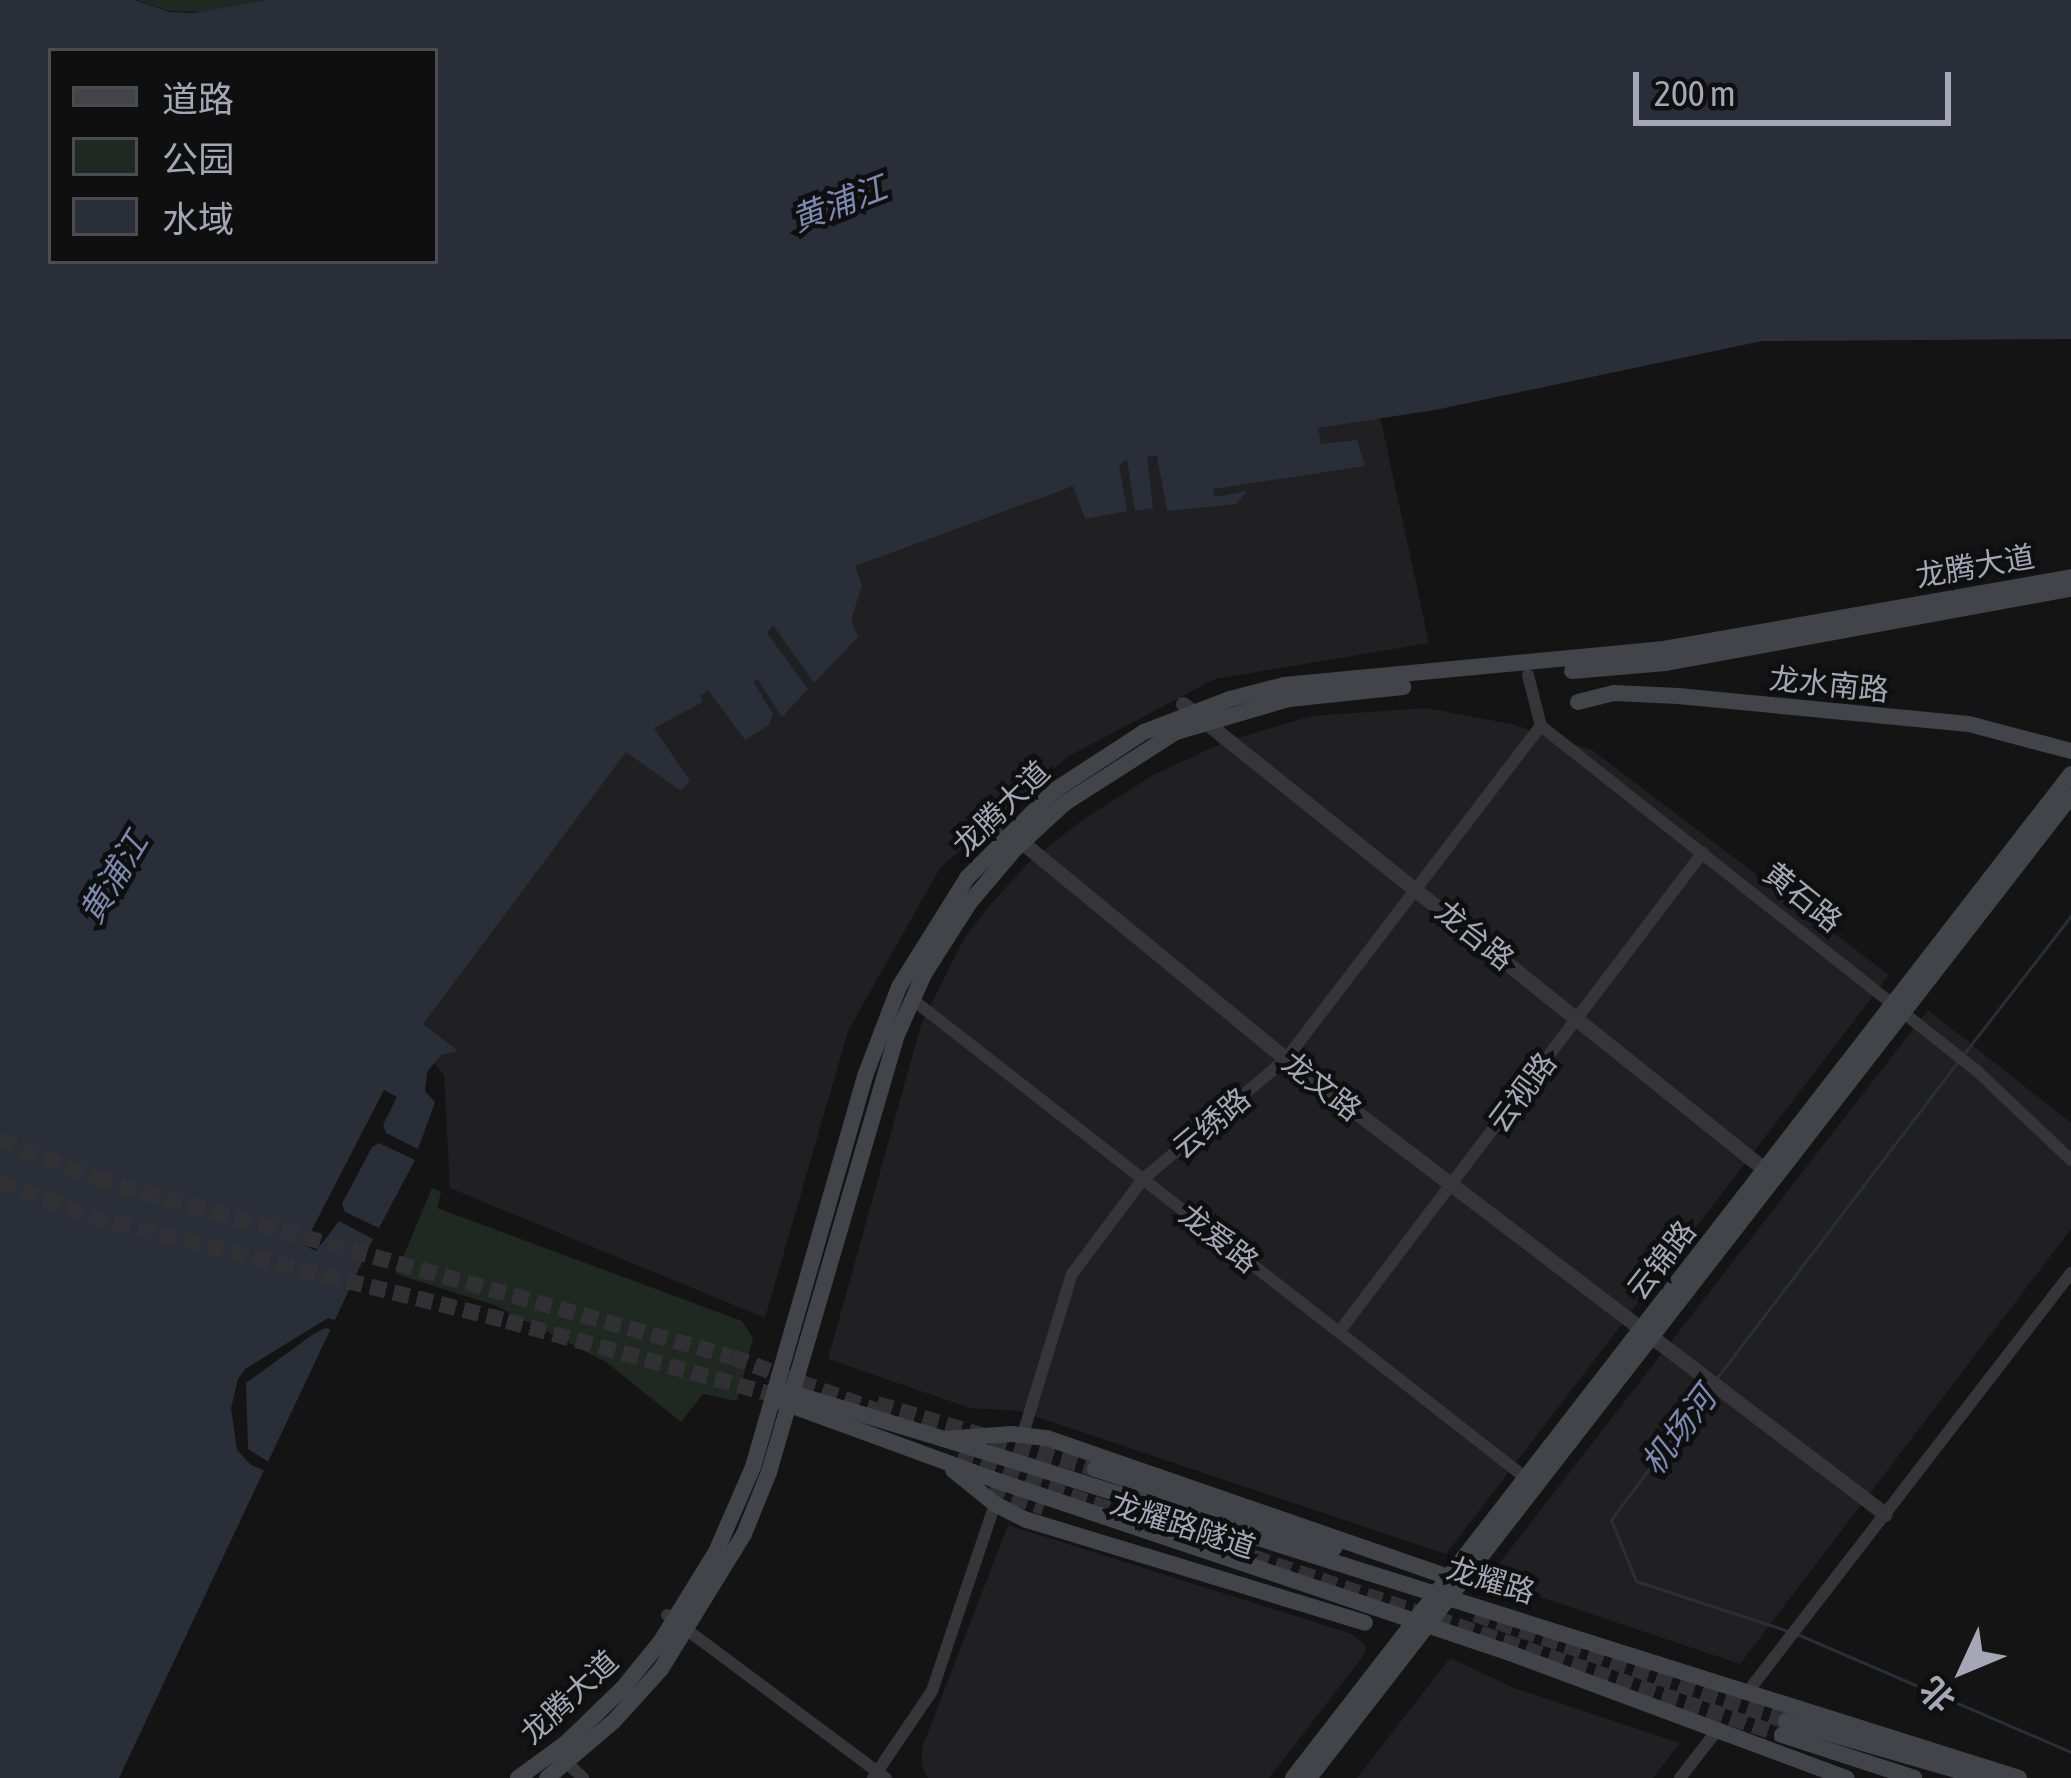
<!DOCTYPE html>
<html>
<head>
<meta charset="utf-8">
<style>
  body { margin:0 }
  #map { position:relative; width:2071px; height:1778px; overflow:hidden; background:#141415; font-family:"Asap Condensed","Noto Sans SC",sans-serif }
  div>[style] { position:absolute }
  .built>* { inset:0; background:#202022 }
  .green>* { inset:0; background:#202822 }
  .water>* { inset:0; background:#2a2e39 }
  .pier>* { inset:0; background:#141415 }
  .stream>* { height:3px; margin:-1.5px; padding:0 1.5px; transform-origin:1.5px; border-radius:1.5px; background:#2a2e39 }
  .secondary-tunnel>* { height:16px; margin-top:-8px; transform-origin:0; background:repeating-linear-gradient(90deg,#313135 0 16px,transparent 0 24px) }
  .minor>* { height:12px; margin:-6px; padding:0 6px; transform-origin:6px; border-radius:6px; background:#35353a }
  .tertiary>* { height:15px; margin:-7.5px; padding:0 7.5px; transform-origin:7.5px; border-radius:7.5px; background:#35353a }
  .secondary>* { height:16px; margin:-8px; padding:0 8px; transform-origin:8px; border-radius:8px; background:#43434a }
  span { translate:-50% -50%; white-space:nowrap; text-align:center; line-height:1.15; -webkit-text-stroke:9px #0f0f10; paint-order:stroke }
  .street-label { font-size:30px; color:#a5a6b6 }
  .water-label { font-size:33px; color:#7c89b1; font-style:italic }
  .legend { position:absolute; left:48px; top:48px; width:390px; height:216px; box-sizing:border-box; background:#0f0f10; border:3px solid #4b4b52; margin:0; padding:15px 21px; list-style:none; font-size:36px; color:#a5a6b6 }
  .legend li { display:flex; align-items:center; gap:24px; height:60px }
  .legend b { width:60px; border:3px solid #4b4b52 }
  .north { position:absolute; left:1903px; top:1610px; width:120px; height:120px; -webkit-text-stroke:9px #0f0f10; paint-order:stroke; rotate:226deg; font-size:33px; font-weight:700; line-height:48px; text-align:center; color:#a5a6b6 }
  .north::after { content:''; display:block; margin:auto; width:42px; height:54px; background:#a5a6b6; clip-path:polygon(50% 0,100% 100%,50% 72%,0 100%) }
  .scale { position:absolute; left:1633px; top:72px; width:318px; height:54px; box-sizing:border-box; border:6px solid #a5a6b6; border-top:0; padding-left:15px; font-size:36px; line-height:42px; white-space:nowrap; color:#a5a6b6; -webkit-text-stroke:9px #0f0f10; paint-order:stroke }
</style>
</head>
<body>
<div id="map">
  <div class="built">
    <div style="clip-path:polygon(1375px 393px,1429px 643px,1215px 679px,1067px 757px,940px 868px,848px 1031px,765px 1318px,450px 1188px,444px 1075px,405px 1026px,620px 731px,833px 556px,1081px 465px)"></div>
    <div style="clip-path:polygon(1426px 708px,1512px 724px,1592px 750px,1889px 975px,1446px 1554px,1019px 1411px,970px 1408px,828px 1359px,921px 1025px,963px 940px,990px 905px,1027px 864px,1081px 821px,1155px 774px,1227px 741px,1312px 716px)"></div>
    <div style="clip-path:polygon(1928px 1010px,2071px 1123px,2071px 1229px,1740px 1664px,1487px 1579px)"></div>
    <div style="clip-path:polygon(1008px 1525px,1352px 1634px,1366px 1646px,1364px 1655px,1269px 1778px,928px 1778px,922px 1766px,922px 1748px)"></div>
    <div style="clip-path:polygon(1450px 1658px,1514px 1688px,1680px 1743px,1653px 1778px,1357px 1778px)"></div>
  </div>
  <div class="green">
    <div style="clip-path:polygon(136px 0,267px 0,203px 12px,169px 11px)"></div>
    <div style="clip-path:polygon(432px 1188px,441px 1192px,437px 1208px,742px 1321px,753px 1338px,737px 1401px,703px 1394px,681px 1422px,606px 1362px,497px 1306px,396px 1274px)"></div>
  </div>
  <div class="water">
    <div style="clip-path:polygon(evenodd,0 0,134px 0,170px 12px,194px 13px,267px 0,2071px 0,2071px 339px,1762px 341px,1435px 410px,1318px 428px,1321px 444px,1357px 440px,1365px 466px,1213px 489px,1215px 497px,1247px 491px,1236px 504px,1167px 511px,1157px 456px,1147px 456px,1153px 508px,1135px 511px,1127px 459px,1119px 466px,1127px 511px,1085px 519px,1073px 486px,855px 566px,862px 585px,851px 620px,858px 637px,814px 683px,773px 625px,767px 633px,808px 689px,782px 717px,758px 680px,753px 681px,773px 714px,769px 725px,745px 740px,708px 690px,700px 696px,703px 702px,654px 728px,690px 781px,681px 791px,626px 752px,423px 1024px,458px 1051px,441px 1055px,427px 1072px,425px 1091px,435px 1102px,418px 1149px,386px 1133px,383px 1125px,397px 1097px,384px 1090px,304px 1245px,316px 1251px,339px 1221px,373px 1239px,119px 1778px,0 1778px,0 0,51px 51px,435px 51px,435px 261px,51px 261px,51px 51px)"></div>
    <div style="clip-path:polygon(379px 1143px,415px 1160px,379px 1228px,345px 1212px,342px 1204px,372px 1147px)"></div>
  </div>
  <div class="pier">
    <div style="clip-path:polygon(328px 1318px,338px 1321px,334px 1330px,325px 1328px,312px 1335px,246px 1383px,248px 1449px,270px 1463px,266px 1471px,251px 1465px,237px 1450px,231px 1408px,238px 1379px,245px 1369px)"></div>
  </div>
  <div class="stream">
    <div style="left:1963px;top:1055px;width:176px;rotate:-52.2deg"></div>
    <div style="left:1716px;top:1379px;width:397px;rotate:-52.7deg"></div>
    <div style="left:1710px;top:1387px;width:166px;rotate:126.7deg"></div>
    <div style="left:1611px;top:1520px;width:66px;rotate:67.7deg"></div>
    <div style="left:1636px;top:1581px;width:160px;rotate:18.2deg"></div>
    <div style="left:1797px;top:1634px;width:298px;rotate:23.3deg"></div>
  </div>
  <div class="secondary-tunnel">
    <div style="left:0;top:1140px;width:105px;rotate:21.9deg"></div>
    <div style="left:97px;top:1179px;width:659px;rotate:15.66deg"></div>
    <div style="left:732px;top:1357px;width:166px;rotate:20.4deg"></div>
    <div style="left:0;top:1182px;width:97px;rotate:21deg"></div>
    <div style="left:91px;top:1217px;width:429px;rotate:14deg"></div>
    <div style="left:507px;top:1321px;width:288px;rotate:15.5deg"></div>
    <div style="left:877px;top:1404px;width:227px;rotate:16.6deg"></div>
    <div style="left:957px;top:1458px;width:870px;rotate:18.56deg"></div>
    <div style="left:968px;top:1479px;width:81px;rotate:20.9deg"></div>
    <div style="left:1475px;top:1614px;width:329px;rotate:19deg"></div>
  </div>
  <div class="minor">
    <div style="left:1528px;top:675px;width:53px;rotate:75.7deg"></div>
    <div style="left:1541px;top:726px;width:556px;rotate:38.35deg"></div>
    <div style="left:1977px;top:1071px;width:129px;rotate:43.4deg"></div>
    <div style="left:912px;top:999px;width:779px;rotate:37.96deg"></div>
    <div style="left:1339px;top:1332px;width:602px;rotate:-52.83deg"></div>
    <div style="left:1023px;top:1434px;width:167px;rotate:-73deg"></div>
    <div style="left:1072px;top:1274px;width:119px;rotate:-53.2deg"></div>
    <div style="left:1143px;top:1179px;width:187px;rotate:-40deg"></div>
    <div style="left:1286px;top:1059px;width:419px;rotate:-52.6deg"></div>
    <div style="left:667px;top:1615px;width:273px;rotate:36.7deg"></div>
    <div style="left:1749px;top:1690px;width:527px;rotate:-52.33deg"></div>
    <div style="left:567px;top:1763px;width:22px;rotate:43deg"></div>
    <div style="left:873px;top:1778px;width:105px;rotate:-55.9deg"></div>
    <div style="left:932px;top:1691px;width:197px;rotate:-71.4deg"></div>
    <div style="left:1680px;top:1778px;width:57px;rotate:-52.1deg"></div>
  </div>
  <div class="tertiary">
    <div style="left:1183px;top:704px;width:746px;rotate:38.68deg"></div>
    <div style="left:1001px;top:825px;width:369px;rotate:39.4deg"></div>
    <div style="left:1286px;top:1059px;width:752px;rotate:37.22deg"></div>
  </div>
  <div class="secondary">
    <div style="left:1572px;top:671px;width:94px;rotate:-4.9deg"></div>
    <div style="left:1666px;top:663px;width:412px;rotate:-10.4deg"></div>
    <div style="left:1578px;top:702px;width:37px;rotate:-14deg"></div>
    <div style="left:1614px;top:693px;width:64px;rotate:2.7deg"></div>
    <div style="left:1678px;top:696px;width:292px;rotate:5.5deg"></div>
    <div style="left:1969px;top:724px;width:106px;rotate:14.8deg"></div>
    <div style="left:785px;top:1391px;width:166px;rotate:16.8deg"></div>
    <div style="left:944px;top:1439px;width:68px;rotate:-4.2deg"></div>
    <div style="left:1012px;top:1434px;width:35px;rotate:7deg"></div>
    <div style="left:1047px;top:1438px;width:425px;rotate:19.1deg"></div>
    <div style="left:779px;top:1401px;width:230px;rotate:20.1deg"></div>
    <div style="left:995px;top:1480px;width:543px;rotate:18.57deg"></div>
    <div style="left:1510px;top:1653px;width:359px;rotate:20.4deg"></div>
    <div style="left:944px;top:1439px;width:1127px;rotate:17.5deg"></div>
    <div style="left:1095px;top:1469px;width:252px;rotate:18.3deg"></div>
    <div style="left:953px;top:1470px;width:54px;rotate:39deg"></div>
    <div style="left:995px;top:1504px;width:36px;rotate:27deg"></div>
    <div style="left:1027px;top:1520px;width:353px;rotate:16.9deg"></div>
    <div style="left:1786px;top:1721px;width:206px;rotate:16.1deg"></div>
    <div style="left:1782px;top:1735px;width:139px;rotate:18deg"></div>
    <div style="left:518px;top:1778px;width:59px;rotate:-36.1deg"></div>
    <div style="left:566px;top:1743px;width:79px;rotate:-44deg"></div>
    <div style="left:623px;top:1688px;width:60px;rotate:-51deg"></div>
    <div style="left:661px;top:1641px;width:105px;rotate:-58.3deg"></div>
    <div style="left:716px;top:1552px;width:93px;rotate:-66.5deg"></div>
    <div style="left:753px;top:1467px;width:407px;rotate:-74deg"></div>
    <div style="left:865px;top:1076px;width:95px;rotate:-69.1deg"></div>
    <div style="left:899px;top:987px;width:128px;rotate:-58deg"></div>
    <div style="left:967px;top:878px;width:124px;rotate:-45deg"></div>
    <div style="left:1055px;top:790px;width:106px;rotate:-33.1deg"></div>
    <div style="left:1144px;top:732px;width:92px;rotate:-21deg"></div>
    <div style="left:1230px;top:699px;width:56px;rotate:-14.5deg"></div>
    <div style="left:1284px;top:685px;width:382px;rotate:-5.4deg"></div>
    <div style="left:1664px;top:649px;width:413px;rotate:-10deg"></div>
    <div style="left:547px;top:1778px;width:88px;rotate:-40.4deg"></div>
    <div style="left:614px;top:1721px;width:70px;rotate:-47.9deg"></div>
    <div style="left:661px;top:1669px;width:158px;rotate:-58.4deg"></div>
    <div style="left:744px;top:1534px;width:67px;rotate:-68deg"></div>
    <div style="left:769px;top:1472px;width:453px;rotate:-73.7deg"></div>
    <div style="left:896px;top:1037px;width:69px;rotate:-66deg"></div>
    <div style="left:924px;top:974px;width:85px;rotate:-57.4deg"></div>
    <div style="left:970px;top:902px;width:71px;rotate:-49.6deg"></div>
    <div style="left:1016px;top:848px;width:67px;rotate:-42.6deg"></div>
    <div style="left:1065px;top:803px;width:132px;rotate:-32.6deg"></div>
    <div style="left:1176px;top:732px;width:118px;rotate:-16.3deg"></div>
    <div style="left:1289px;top:699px;width:115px;rotate:-6deg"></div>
    <div style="left:1293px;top:1778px;width:1270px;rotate:-52.23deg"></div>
    <div style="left:1309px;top:1778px;width:1243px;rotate:-52.19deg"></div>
  </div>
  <div class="street-label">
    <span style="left:1975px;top:566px;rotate:-10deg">龙腾大道</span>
    <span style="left:1829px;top:684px;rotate:6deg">龙水南路</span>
    <span style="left:1001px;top:808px;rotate:-44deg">龙腾大道</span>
    <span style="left:1803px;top:897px;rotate:39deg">黄石路</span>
    <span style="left:1475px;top:935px;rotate:39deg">龙台路</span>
    <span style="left:1322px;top:1086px;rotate:38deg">龙文路</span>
    <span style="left:1522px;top:1092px;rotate:-53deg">云视路</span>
    <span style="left:1211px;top:1123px;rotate:-40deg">云绣路</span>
    <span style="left:1219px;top:1238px;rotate:38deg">龙爱路</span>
    <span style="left:1661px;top:1260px;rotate:-52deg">云锦路</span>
    <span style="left:1183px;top:1525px;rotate:18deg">龙耀路隧道</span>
    <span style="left:1491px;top:1580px;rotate:17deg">龙耀路</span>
    <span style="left:569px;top:1697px;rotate:-43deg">龙腾大道</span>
  </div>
  <div class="water-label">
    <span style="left:839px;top:204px;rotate:-21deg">黄浦江</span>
    <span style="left:114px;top:878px;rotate:-59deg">黄浦江</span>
    <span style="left:1679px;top:1431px;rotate:-53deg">机场河</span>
  </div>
  <ul class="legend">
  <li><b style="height:15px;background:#43434a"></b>道路</li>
  <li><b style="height:33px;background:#202822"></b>公园</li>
  <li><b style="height:33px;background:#2a2e39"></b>水域</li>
  </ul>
  <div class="north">北</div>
  <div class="scale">200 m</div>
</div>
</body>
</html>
